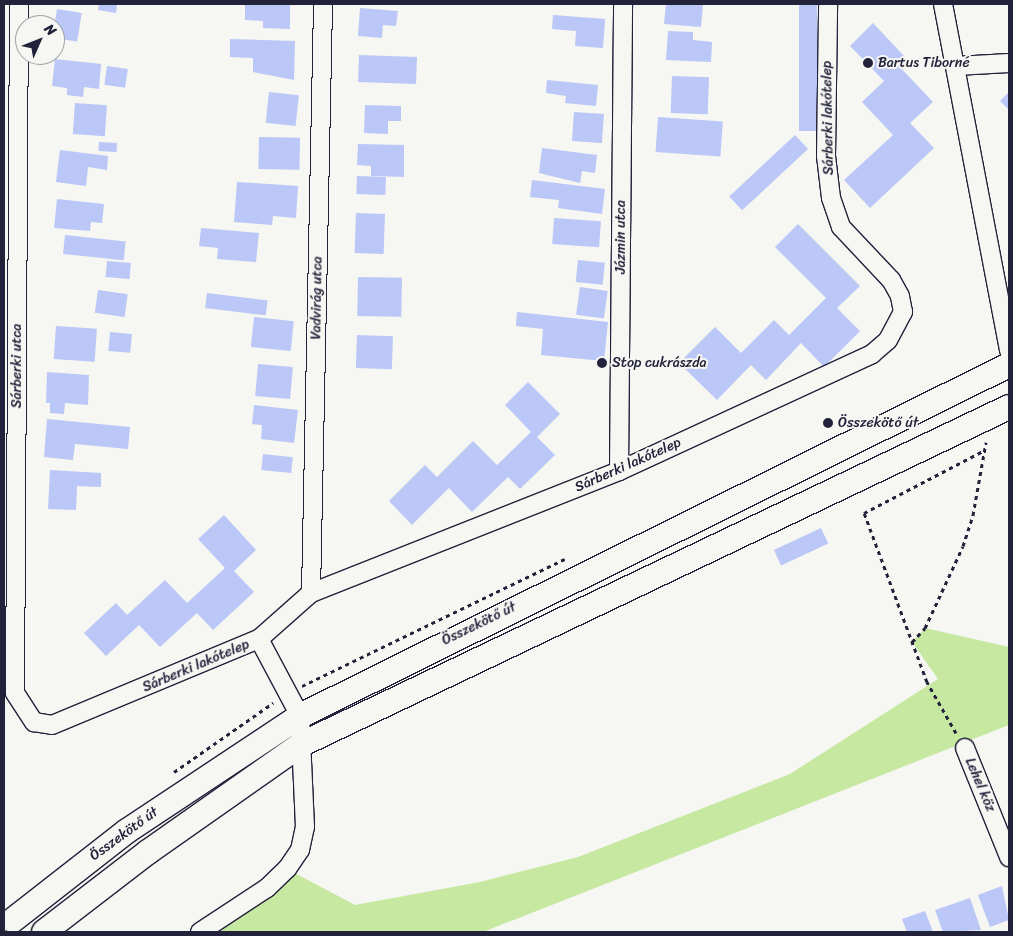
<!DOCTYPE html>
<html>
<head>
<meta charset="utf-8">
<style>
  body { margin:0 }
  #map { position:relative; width:1013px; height:936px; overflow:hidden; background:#f6f6f2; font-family:Sriracha,sans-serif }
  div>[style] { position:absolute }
  .green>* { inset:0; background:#c6e8a1 }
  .building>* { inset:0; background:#bac7f7; transform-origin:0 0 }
  .path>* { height:3px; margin-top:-1.5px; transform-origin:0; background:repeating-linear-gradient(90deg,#22223b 0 4px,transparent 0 8px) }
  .roads { filter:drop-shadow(1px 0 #22223b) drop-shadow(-1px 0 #22223b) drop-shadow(0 1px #22223b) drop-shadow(0 -1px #22223b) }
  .street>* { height:18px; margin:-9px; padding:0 9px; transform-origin:9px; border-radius:9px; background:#f6f6f2 }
  .secondary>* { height:24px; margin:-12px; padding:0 12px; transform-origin:12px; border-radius:12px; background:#f6f6f2 }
  .rail>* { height:5.5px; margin-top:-2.75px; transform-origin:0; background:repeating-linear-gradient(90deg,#f6f6f2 0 11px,#22223b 0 22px); box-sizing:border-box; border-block:1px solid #22223b }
  .dots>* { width:14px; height:14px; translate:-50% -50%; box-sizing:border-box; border:2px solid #f6f6f2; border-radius:50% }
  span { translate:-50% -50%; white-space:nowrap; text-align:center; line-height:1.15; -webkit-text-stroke:4px #f6f6f2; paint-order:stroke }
  .poi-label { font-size:14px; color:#22223b }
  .left { translate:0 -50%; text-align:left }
  .street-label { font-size:14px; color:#22223b }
  .frame { position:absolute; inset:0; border:5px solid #22223b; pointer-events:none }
  .north { position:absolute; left:15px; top:15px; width:50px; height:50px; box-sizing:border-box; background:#f6f6f2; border:1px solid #a1a1a9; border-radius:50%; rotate:46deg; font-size:14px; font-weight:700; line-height:20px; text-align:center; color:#22223b }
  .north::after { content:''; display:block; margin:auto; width:18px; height:22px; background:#22223b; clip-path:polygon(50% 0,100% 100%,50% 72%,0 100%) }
</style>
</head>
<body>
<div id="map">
  <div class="green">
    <div style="clip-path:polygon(925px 628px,1009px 647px,1009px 725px,483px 932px,206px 932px,287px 869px,355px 905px,480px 882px,578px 857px,790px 774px,938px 679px,912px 642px)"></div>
  </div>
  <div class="building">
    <div style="clip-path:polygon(99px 4px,117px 4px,116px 13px,98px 10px)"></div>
    <div style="clip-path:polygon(245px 4px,290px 4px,290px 29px,263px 28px,263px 21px,245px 20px)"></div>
    <div style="clip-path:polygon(666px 4px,703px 4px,701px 27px,664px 24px)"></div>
    <div style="left:799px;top:4px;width:18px;height:127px"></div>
    <div style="clip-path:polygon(360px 8px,398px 11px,396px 26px,383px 25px,382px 38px,358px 36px)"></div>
    <div style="left:57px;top:9px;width:25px;height:29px;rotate:9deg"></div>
    <div style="clip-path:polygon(553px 15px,605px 19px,603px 48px,575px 46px,576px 31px,552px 29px)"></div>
    <div style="clip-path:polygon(873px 23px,904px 56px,896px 63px,933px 102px,910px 123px,934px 148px,870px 208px,844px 180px,893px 135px,862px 102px,884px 81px,850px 46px)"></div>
    <div style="clip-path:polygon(668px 31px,693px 32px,693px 40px,712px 42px,711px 62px,666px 60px)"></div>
    <div style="clip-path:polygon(230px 39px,295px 41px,294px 80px,253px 72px,253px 58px,230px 57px)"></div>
    <div style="left:359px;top:55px;width:58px;height:27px;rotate:2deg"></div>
    <div style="clip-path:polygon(55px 59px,101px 64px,99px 89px,84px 87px,83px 97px,67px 95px,67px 88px,52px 86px)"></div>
    <div style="left:107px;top:66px;width:21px;height:19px;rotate:8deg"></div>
    <div style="left:672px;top:76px;width:37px;height:37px;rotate:2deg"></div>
    <div style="clip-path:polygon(547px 80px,598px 85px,596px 106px,565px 103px,566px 96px,546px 93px)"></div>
    <div style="left:269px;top:92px;width:30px;height:31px;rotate:6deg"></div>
    <div style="clip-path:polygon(1009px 92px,1009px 110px,1000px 101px)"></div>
    <div style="left:75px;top:103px;width:32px;height:31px;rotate:4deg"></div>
    <div style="clip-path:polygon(365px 105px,401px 106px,401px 121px,388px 121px,388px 134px,364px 133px)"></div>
    <div style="left:574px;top:112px;width:30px;height:29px;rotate:4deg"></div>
    <div style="left:658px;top:117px;width:65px;height:35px;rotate:4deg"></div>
    <div style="left:795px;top:135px;width:19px;height:90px;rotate:47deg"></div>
    <div style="left:259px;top:137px;width:41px;height:32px;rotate:1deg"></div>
    <div style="left:99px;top:142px;width:18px;height:9px;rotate:3deg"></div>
    <div style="clip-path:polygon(358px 144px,404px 145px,404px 177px,371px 176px,371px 166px,357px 165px)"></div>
    <div style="clip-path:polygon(542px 148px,597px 155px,595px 173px,582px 171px,580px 183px,539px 173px)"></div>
    <div style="clip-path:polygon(60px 150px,108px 156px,107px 170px,88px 167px,86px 186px,56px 182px)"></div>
    <div style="left:357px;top:176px;width:29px;height:18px;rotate:2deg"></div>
    <div style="clip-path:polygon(532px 180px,605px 189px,602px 214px,558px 208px,559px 200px,530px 197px)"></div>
    <div style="clip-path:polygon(237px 182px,298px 186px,296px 218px,273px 216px,272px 225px,234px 222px)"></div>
    <div style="clip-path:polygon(57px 199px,104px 204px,102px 223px,91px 222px,90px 231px,54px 228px)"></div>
    <div style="left:356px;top:213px;width:29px;height:40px;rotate:2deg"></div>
    <div style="left:554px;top:218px;width:47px;height:26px;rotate:4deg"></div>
    <div style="clip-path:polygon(798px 224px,860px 286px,837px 308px,860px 331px,824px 367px,801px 343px,766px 380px,751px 365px,717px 400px,679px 363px,715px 327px,741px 353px,774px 320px,789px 335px,826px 298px,775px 247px)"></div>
    <div style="clip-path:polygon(201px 228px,259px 233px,256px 262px,217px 259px,218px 248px,199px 246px)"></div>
    <div style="left:65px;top:235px;width:61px;height:19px;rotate:6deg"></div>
    <div style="left:578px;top:260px;width:27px;height:22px;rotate:6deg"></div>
    <div style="left:107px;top:261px;width:24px;height:16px;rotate:5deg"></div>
    <div style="left:358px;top:277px;width:44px;height:39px;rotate:1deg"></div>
    <div style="left:580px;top:287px;width:28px;height:28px;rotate:8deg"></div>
    <div style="left:98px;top:290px;width:30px;height:23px;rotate:8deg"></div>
    <div style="left:207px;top:293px;width:61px;height:15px;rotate:7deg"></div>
    <div style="clip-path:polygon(517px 312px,608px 322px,604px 361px,541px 355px,543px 329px,516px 326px)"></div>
    <div style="left:254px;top:317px;width:40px;height:30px;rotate:6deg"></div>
    <div style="left:56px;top:326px;width:41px;height:33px;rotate:4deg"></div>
    <div style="left:110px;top:332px;width:22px;height:19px;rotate:5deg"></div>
    <div style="left:357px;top:335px;width:36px;height:33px;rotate:2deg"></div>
    <div style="left:258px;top:364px;width:35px;height:32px;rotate:5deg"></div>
    <div style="clip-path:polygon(47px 372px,89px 375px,88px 405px,65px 403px,64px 414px,50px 413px,50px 403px,46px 403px)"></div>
    <div style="clip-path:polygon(528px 382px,560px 414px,537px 437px,555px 455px,520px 489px,508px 477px,472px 512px,449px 488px,412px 525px,389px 501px,425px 465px,437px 477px,473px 441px,497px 465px,531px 432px,505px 405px)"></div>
    <div style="clip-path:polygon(254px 405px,298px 410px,294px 443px,261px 439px,262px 425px,252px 424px)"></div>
    <div style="clip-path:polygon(47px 419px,130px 427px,128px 449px,75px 444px,73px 460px,44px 457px)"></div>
    <div style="left:263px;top:454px;width:30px;height:16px;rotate:6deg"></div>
    <div style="clip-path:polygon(50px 470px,101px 473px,101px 487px,77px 486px,76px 510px,48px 509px)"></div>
    <div style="clip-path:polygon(224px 515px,256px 550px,234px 571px,254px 592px,213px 630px,197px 613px,160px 647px,139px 625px,106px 656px,84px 633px,116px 603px,127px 615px,165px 580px,187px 603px,225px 568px,198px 539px)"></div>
    <div style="left:821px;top:528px;width:17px;height:52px;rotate:65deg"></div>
    <div style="clip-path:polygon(1002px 886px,1009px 920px,990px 927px,978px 895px)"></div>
    <div style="clip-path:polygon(970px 898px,981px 930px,943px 932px,935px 910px)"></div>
    <div style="clip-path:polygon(925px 911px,933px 932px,907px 932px,902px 919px)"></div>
  </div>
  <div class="path">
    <div style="left:912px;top:642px;width:19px;rotate:-47deg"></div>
    <div style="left:925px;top:628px;width:90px;rotate:-65.1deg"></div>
    <div style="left:963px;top:546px;width:33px;rotate:-72deg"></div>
    <div style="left:973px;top:515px;width:74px;rotate:-79.9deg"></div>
    <div style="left:302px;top:686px;width:292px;rotate:-25.8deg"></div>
    <div style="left:956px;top:733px;width:59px;rotate:-119.6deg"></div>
    <div style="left:927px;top:682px;width:180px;rotate:-110.4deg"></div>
    <div style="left:864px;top:513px;width:136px;rotate:-27.5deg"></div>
    <div style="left:174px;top:772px;width:121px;rotate:-34.9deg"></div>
  </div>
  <div class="roads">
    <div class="street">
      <div style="left:19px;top:4px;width:689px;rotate:90.33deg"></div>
      <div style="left:15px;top:693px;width:35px;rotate:57deg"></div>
      <div style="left:34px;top:722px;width:18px;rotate:9deg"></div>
      <div style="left:52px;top:725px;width:224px;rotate:-22.6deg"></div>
      <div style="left:259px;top:639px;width:69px;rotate:-41.5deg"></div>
      <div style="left:311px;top:593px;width:331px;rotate:-21.6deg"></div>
      <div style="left:619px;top:471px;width:279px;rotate:-24.8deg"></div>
      <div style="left:872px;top:354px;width:21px;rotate:-41deg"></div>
      <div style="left:888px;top:340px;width:32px;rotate:-62deg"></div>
      <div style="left:903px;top:312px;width:16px;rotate:-101deg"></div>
      <div style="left:900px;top:296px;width:18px;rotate:-119deg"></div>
      <div style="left:891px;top:280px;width:73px;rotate:-133.3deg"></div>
      <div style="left:841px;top:227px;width:31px;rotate:-109deg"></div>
      <div style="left:831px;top:198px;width:42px;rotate:-96.8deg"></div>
      <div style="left:826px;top:156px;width:152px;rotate:-89.2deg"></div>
      <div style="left:943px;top:4px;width:353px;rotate:79.2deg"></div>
      <div style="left:956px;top:66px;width:53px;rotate:-3.2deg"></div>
      <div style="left:619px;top:471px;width:467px;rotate:-89.5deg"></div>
      <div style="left:311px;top:593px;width:589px;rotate:-88.83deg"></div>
      <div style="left:965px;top:748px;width:118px;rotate:68deg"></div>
      <div style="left:200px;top:932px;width:80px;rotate:-33.3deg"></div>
      <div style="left:267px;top:888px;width:28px;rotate:-44deg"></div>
      <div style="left:287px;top:869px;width:23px;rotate:-56deg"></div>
      <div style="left:300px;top:850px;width:24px;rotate:-78deg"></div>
      <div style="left:305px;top:827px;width:111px;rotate:-92.6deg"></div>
      <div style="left:300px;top:716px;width:87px;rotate:-118deg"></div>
    </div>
    <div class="secondary">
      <div style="left:4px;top:927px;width:156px;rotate:-38deg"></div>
      <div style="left:127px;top:831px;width:208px;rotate:-33.6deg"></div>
      <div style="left:300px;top:716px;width:791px;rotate:-26.34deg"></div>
      <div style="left:44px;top:932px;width:131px;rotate:-37.6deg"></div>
      <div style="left:148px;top:852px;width:186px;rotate:-35.1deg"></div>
      <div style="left:300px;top:745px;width:785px;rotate:-25.49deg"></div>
    </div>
  </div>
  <div class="rail">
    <div style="left:4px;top:930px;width:2px;rotate:90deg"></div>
  </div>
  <div class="dots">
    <div style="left:868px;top:63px;background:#22223b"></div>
    <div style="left:602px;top:363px;background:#22223b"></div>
    <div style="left:828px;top:423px;background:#22223b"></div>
  </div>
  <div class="poi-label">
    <span class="left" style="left:878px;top:63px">Bartus Tiborné</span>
    <span class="left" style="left:612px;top:363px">Stop cukrászda</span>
    <span class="left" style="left:838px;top:423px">Összekötő út</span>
  </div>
  <div class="street-label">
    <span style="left:828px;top:118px;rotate:-91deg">Sárberki lakótelep</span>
    <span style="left:621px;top:237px;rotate:-90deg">Jázmin utca</span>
    <span style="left:317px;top:298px;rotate:-89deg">Vadvirág utca</span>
    <span style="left:17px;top:366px;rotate:-90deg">Sárberki utca</span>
    <span style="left:628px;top:465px;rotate:-24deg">Sárberki lakótelep</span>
    <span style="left:479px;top:624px;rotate:-26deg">Összekötő út</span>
    <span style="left:196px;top:666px;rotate:-23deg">Sárberki lakótelep</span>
    <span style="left:980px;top:785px;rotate:67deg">Lehel köz</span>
    <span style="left:124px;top:834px;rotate:-36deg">Összekötő út</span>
  </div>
  <div class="frame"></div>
  <div class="north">N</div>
</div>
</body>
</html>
